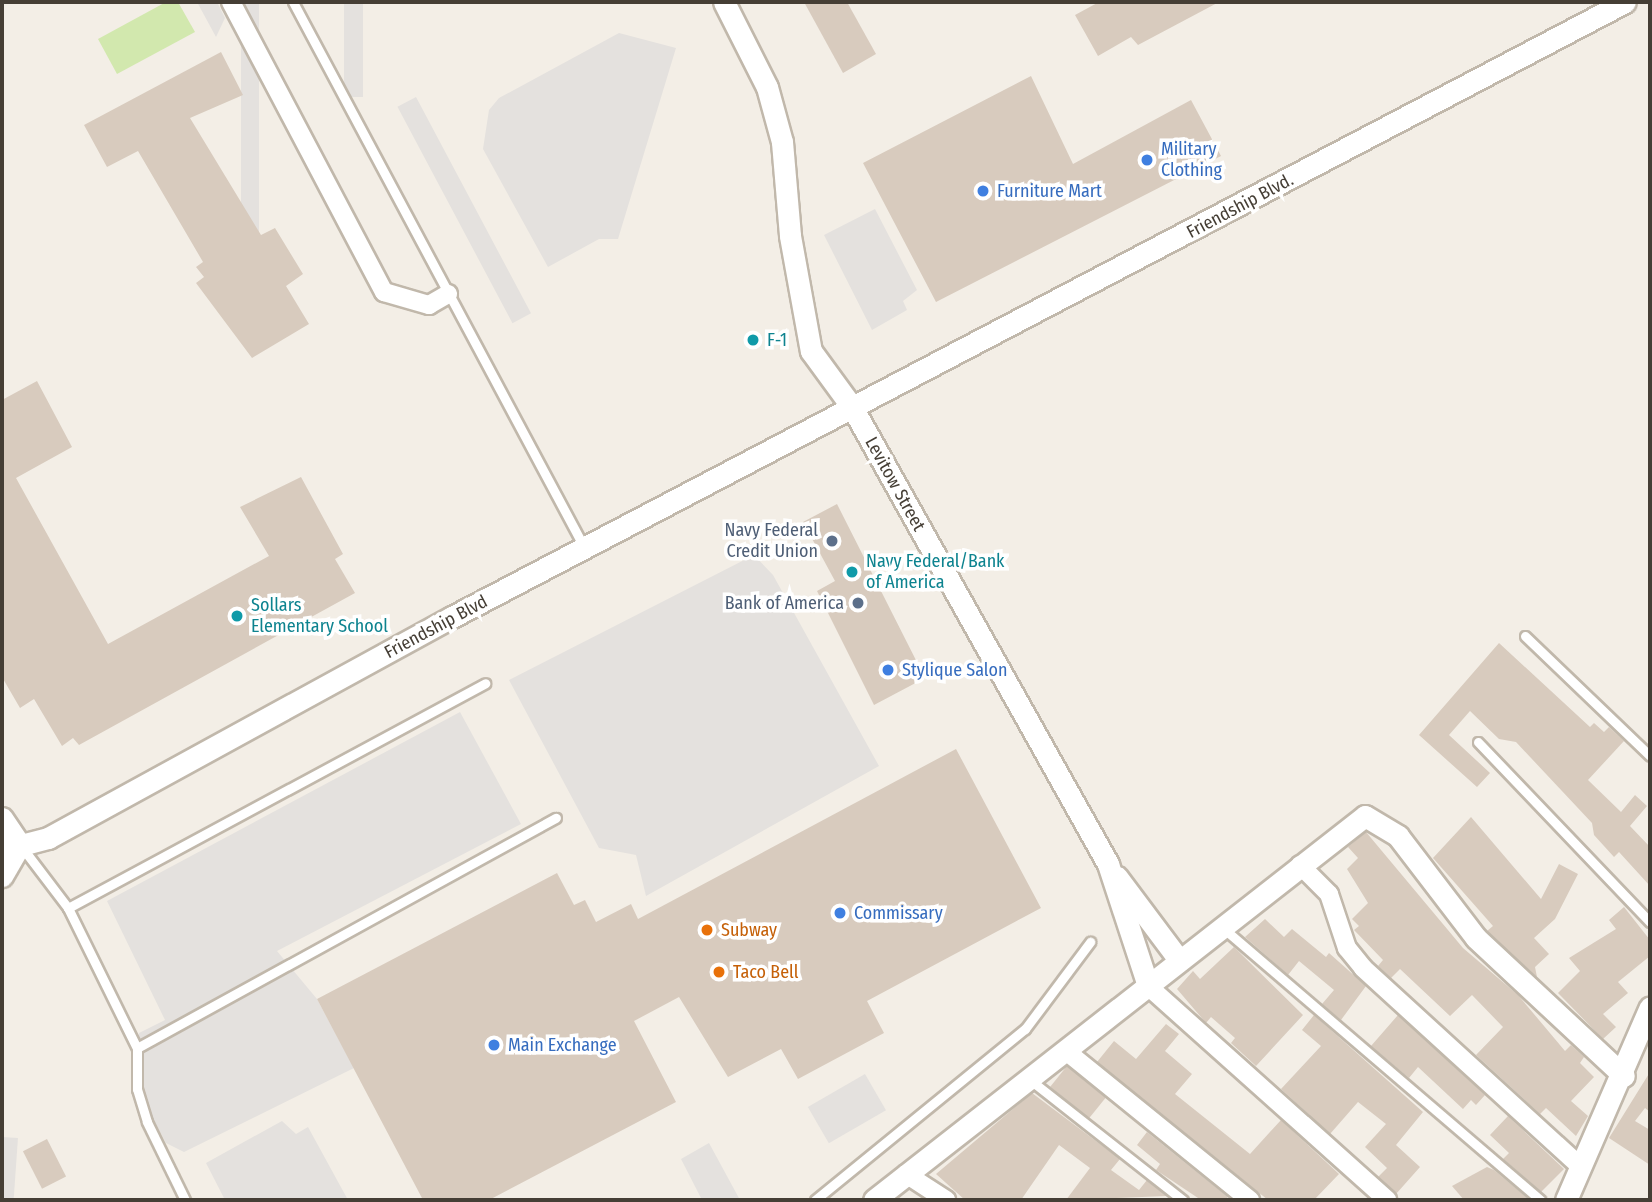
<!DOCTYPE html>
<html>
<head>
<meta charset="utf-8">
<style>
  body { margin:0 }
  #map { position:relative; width:1652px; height:1202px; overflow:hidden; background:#f3eee6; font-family:"Fira Sans Condensed",sans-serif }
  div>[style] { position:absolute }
  .green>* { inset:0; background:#d2e8ae }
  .parking>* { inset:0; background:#e4e1de; transform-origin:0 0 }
  .building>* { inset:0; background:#d8cbbe; transform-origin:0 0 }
  .roads { filter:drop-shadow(2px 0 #c1b8ab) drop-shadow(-2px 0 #c1b8ab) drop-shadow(0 2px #c1b8ab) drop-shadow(0 -2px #c1b8ab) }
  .service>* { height:9px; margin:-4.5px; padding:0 4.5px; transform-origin:4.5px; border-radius:4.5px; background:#fff }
  .minor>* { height:18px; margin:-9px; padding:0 9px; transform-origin:9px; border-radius:9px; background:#fff }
  .tertiary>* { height:21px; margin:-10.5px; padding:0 10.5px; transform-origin:10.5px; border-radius:10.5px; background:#fff }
  .dots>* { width:19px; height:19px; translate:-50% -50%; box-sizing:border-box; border:4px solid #fff; border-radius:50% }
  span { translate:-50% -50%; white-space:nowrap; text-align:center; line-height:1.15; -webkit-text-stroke:7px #fff; paint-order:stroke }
  .shop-label { font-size:18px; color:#366cbe }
  .left { translate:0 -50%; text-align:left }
  .street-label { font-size:18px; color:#453e35 }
  .culture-label { font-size:18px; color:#0d838f }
  .service-label { font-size:18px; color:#4e5e75 }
  .right { translate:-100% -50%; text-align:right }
  .food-label { font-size:18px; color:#c56008 }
  .frame { position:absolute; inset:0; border:4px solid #453e35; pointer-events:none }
</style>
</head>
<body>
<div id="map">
  <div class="green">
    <div style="clip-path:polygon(166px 2px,178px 2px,195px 32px,117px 74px,98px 39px)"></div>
  </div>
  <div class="parking">
    <div style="clip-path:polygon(197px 2px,217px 2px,225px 18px,216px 37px)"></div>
    <div style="left:241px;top:2px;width:18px;height:306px"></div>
    <div style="left:344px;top:2px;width:19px;height:95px"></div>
    <div style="clip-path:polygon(619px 33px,676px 48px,618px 239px,599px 239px,548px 267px,483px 149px,489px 110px,499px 98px)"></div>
    <div style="left:416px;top:97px;width:245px;height:21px;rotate:62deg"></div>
    <div style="clip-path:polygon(875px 209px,917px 290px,903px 301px,907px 310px,872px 330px,824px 235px)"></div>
    <div style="clip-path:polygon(754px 555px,773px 575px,879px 766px,646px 896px,636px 855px,599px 848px,509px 680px)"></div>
    <div style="clip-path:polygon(460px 712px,521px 824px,277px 951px,317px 999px,354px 1068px,184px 1152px,166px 1143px,137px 1089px,139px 1033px,165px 1020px,107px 901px)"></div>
    <div style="left:865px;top:1074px;width:42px;height:66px;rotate:60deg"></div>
    <div style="clip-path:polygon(282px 1121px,296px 1134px,308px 1127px,348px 1200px,225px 1200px,206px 1163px)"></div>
    <div style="left:2px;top:1137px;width:16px;height:63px;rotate:4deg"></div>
    <div style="clip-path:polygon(709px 1143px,740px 1200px,702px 1200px,681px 1159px)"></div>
  </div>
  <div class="building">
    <div style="clip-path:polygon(804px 2px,847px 2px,876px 54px,843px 73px)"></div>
    <div style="clip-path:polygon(1099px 2px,1219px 2px,1138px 45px,1131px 37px,1098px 56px,1075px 15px)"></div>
    <div style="clip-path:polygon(221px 52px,243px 95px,190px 118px,261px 235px,275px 228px,303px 274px,286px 286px,309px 324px,252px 358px,196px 283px,204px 277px,196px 267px,203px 262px,138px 151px,107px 167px,84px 125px)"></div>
    <div style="clip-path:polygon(1031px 76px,1073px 164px,1191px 100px,1221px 156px,936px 302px,863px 163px)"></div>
    <div style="clip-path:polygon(37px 381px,72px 447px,16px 478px,108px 644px,269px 556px,240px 507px,301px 477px,343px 554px,335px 559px,355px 593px,79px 745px,73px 738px,62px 746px,34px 699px,20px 708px,2px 677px,2px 400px)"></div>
    <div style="clip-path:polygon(837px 504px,925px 678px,874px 705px,817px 591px,835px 581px,803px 522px)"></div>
    <div style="clip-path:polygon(1499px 643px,1590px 727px,1594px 723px,1604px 732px,1609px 727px,1624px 741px,1588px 780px,1621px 812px,1635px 795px,1647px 806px,1630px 826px,1650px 847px,1650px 886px,1619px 852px,1614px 857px,1594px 835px,1592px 823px,1516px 742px,1499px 739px,1470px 711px,1449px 735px,1490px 773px,1477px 787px,1419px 735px)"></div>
    <div style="clip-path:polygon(956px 749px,1041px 908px,867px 1001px,884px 1033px,798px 1079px,781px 1049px,728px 1077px,679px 997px,634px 1021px,676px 1102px,489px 1200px,423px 1200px,317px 999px,557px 873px,574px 905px,585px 900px,596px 922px,631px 904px,638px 919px)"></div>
    <div style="clip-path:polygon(1471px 817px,1541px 899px,1559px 864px,1578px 874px,1555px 919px,1534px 938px,1549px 954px,1535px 967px,1537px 977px,1487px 931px,1493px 926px,1433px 858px)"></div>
    <div style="clip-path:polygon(1366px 832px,1463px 948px,1518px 995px,1565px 1051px,1571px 1045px,1584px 1057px,1580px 1063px,1594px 1077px,1571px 1101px,1588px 1116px,1576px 1136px,1546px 1108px,1540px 1114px,1476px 1055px,1503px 1027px,1472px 995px,1450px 1016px,1400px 969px,1391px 978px,1378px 966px,1383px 960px,1354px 930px,1359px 926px,1352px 919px,1368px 903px,1347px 869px,1358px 858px,1348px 847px)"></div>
    <div style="clip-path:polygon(1624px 907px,1650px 940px,1650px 956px,1618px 982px,1628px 993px,1603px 1014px,1616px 1027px,1603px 1039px,1558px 993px,1580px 971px,1569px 958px,1616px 929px,1609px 920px)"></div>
    <div style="clip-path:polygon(1265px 919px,1284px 937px,1292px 929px,1326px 957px,1329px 953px,1366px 986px,1341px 1020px,1322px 1004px,1334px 990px,1299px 961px,1288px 975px,1245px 937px)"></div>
    <div style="clip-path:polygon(1234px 947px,1303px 1015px,1256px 1066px,1231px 1043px,1235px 1038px,1211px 1017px,1206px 1023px,1177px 989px,1193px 971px,1200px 979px)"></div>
    <div style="clip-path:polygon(1314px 1015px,1423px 1112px,1396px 1145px,1420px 1167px,1396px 1194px,1378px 1177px,1387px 1168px,1365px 1147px,1386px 1124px,1358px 1102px,1330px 1134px,1281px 1089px,1321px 1046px,1302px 1030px)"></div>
    <div style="clip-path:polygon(1398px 1015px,1485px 1095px,1476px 1105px,1471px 1100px,1463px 1109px,1418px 1067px,1409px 1078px,1371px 1046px)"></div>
    <div style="clip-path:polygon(1166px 1024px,1179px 1034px,1165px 1051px,1192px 1074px,1175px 1094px,1250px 1154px,1281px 1120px,1339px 1174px,1314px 1200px,1268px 1200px,1097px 1062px,1114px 1041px,1136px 1059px)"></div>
    <div style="left:1067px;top:1066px;width:50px;height:27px;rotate:39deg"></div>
    <div style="clip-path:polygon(1650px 1072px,1650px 1112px,1645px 1108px,1635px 1121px,1650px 1130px,1650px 1165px,1609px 1138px)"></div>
    <div style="clip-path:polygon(1032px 1093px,1120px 1159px,1111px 1170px,1139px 1190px,1147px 1180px,1167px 1196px,1066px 1200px,1090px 1168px,1059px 1145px,1021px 1200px,965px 1200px,936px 1174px)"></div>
    <div style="clip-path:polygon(1508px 1116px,1564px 1169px,1541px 1192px,1503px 1159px,1509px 1153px,1490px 1135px)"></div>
    <div style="clip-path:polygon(1147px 1132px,1228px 1197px,1225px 1200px,1201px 1200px,1156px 1170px,1160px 1164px,1137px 1145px)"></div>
    <div style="left:47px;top:1139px;width:42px;height:27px;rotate:63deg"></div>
    <div style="clip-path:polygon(1487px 1167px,1494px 1170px,1530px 1200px,1464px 1200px,1452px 1186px)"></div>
  </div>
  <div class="roads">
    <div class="service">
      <div style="left:293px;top:2px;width:618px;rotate:61.9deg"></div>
      <div style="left:1525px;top:636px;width:173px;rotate:43.8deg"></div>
      <div style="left:1478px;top:742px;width:249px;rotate:46.3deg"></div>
      <div style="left:21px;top:846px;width:78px;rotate:52.8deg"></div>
      <div style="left:68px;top:908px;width:156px;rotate:63.8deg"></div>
      <div style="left:137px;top:1048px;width:41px;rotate:90deg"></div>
      <div style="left:137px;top:1089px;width:34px;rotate:73deg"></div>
      <div style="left:147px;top:1122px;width:87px;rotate:64deg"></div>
      <div style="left:68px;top:908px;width:474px;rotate:-28.3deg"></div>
      <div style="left:1223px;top:928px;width:418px;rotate:40.6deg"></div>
      <div style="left:137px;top:1048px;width:478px;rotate:-28.8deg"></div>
      <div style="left:1029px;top:1079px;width:196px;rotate:38.2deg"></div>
      <div style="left:815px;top:1200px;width:271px;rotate:-39.2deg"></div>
      <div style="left:1025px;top:1029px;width:109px;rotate:-53.2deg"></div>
    </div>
    <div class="minor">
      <div style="left:231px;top:2px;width:328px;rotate:62.2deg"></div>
      <div style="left:384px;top:292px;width:47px;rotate:16.1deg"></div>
      <div style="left:429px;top:305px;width:22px;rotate:-30deg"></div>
      <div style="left:1300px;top:865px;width:41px;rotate:45deg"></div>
      <div style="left:1329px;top:894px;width:57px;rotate:71.6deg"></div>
      <div style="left:1347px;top:948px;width:26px;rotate:51deg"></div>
      <div style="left:1363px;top:968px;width:295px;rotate:42.4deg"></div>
      <div style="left:1148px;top:986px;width:321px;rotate:41.8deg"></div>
      <div style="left:1066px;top:1051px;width:237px;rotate:39deg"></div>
      <div style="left:906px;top:1174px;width:48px;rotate:33deg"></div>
    </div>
    <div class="tertiary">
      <div style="left:724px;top:2px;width:95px;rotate:63.2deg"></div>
      <div style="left:767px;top:87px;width:57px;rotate:74.7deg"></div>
      <div style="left:782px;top:142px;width:94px;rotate:85.1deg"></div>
      <div style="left:790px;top:236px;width:117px;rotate:79.7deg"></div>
      <div style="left:811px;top:351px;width:69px;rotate:53.8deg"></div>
      <div style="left:852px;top:407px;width:524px;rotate:60.74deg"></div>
      <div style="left:1108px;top:864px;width:128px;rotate:71.8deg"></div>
      <div style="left:2px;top:818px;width:32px;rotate:56deg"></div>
      <div style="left:2px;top:850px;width:48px;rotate:-14.6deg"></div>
      <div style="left:48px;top:838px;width:460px;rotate:-28.7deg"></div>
      <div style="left:452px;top:617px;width:1324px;rotate:-27.67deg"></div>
      <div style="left:2px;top:876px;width:36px;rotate:-60deg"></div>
      <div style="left:1117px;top:877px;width:104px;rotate:53.2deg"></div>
      <div style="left:874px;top:1200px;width:623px;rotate:-38.03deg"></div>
      <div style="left:1365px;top:816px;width:39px;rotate:31deg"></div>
      <div style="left:1398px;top:836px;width:128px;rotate:52.6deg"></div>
      <div style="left:1476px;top:938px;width:202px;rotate:43deg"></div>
      <div style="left:1566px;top:1200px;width:210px;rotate:-66.5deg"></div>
    </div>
  </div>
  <div class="dots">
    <div style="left:1147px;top:160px;background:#3f7fe0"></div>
    <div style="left:983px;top:191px;background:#3f7fe0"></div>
    <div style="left:753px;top:340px;background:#0f9aa8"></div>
    <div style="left:832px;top:541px;background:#5c6f8a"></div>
    <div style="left:852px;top:572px;background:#0f9aa8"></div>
    <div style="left:858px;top:603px;background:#5c6f8a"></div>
    <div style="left:237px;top:616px;background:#0f9aa8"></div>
    <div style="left:888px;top:670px;background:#3f7fe0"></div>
    <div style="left:840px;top:913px;background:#3f7fe0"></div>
    <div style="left:707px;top:930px;background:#e8710a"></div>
    <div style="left:719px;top:972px;background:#e8710a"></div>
    <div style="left:494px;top:1045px;background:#3f7fe0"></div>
  </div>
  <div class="shop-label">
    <span class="left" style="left:1161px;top:160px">Military<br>Clothing</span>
    <span class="left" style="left:997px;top:191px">Furniture Mart</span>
    <span class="left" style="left:902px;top:670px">Stylique Salon</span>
    <span class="left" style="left:854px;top:913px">Commissary</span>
    <span class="left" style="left:508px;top:1045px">Main Exchange</span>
  </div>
  <div class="street-label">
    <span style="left:1240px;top:206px;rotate:-28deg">Friendship Blvd.</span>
    <span style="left:895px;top:484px;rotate:61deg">Levitow Street</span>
    <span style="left:436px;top:627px;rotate:-28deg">Friendship Blvd</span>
  </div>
  <div class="culture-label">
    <span class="left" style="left:767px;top:340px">F-1</span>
    <span class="left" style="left:866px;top:572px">Navy Federal/Bank<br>of America</span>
    <span class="left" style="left:251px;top:616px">Sollars<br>Elementary School</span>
  </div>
  <div class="service-label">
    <span class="right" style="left:818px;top:541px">Navy Federal<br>Credit Union</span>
    <span class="right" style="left:844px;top:603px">Bank of America</span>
  </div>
  <div class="food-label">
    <span class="left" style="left:721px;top:930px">Subway</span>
    <span class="left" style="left:733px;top:972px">Taco Bell</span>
  </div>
  <div class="frame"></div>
</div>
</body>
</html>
